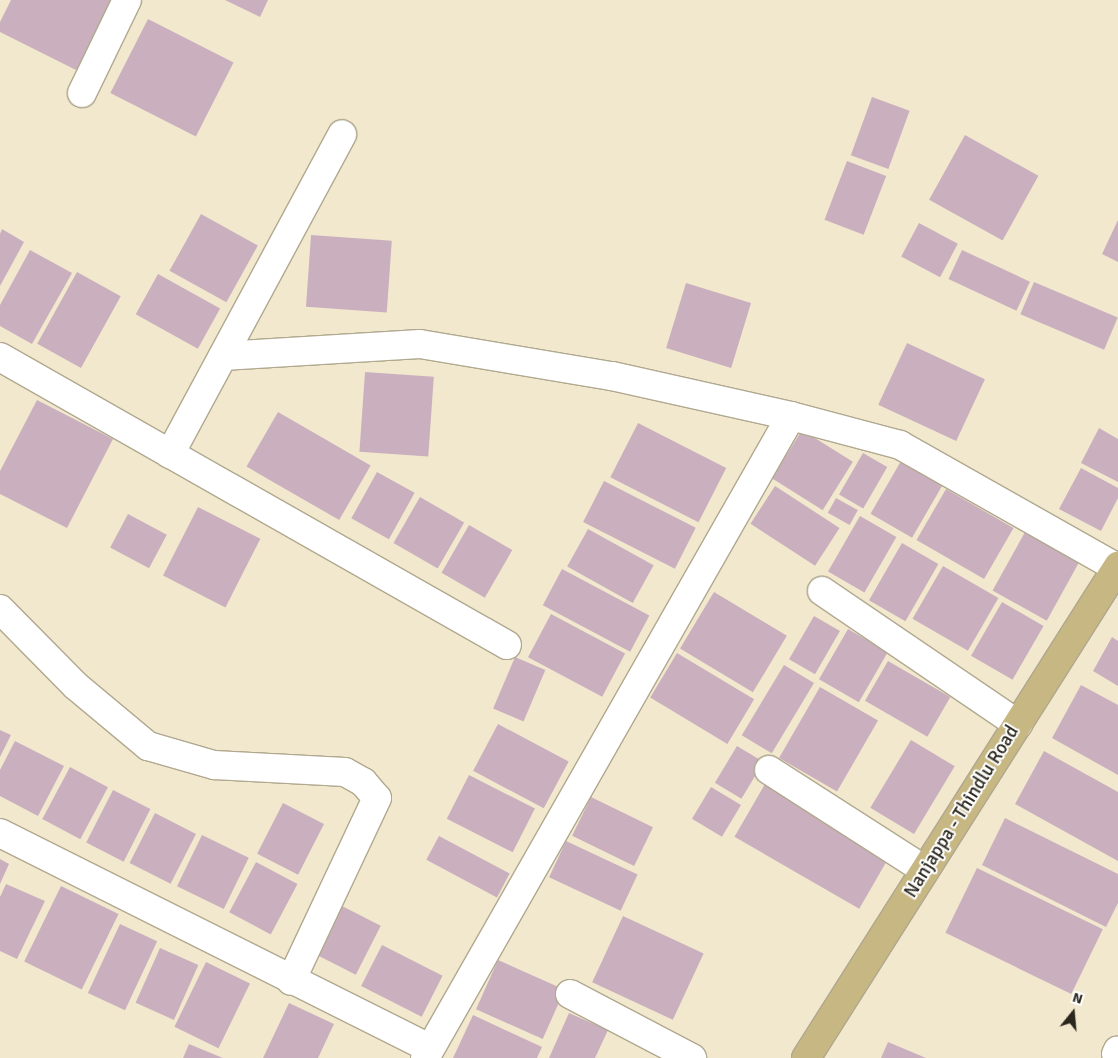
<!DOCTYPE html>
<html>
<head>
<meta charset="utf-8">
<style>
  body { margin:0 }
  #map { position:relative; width:1118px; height:1058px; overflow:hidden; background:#f2e8ce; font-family:Signika,sans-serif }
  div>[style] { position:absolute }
  .building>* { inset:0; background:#cab0bf; transform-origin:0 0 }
  .roads { filter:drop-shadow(1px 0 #b0a88f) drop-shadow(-1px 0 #b0a88f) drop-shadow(0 1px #b0a88f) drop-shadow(0 -1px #b0a88f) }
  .minor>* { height:28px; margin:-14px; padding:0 14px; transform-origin:14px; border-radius:14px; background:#fff }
  .major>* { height:28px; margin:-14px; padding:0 14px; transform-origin:14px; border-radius:14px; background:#c7b783 }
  span { translate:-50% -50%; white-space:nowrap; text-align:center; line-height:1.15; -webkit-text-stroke:4px #fff; paint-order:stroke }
  .street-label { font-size:19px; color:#2a271d }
  .north { position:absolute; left:1048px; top:988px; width:50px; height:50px; -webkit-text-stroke:4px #fff; paint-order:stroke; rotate:17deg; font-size:14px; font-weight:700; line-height:20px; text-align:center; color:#2a271d }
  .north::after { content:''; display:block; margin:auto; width:18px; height:22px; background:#2a271d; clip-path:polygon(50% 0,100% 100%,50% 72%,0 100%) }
</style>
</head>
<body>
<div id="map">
  <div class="building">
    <div style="clip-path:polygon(11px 0,123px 0,86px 75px,0 32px,0 22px)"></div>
    <div style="clip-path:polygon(225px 0,268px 0,260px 17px)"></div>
    <div style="left:148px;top:19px;width:96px;height:83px;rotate:27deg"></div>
    <div style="left:872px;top:97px;width:40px;height:62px;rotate:20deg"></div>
    <div style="left:965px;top:135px;width:84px;height:74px;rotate:29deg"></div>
    <div style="left:847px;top:161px;width:42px;height:63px;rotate:21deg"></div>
    <div style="left:201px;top:214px;width:65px;height:65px;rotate:29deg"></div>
    <div style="clip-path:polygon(1118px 220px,1118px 262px,1102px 254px)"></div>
    <div style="left:919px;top:223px;width:44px;height:38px;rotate:28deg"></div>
    <div style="clip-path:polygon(2px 229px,24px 242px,0 286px,0 234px)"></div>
    <div style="left:311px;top:235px;width:81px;height:72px;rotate:4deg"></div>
    <div style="clip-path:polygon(30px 250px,72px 273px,32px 344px,0 326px,0 305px)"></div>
    <div style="left:962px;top:250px;width:75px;height:32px;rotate:25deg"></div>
    <div style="left:77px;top:272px;width:50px;height:82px;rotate:29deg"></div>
    <div style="left:158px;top:274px;width:71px;height:46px;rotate:29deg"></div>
    <div style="left:1034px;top:282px;width:91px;height:35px;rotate:23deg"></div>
    <div style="left:686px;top:283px;width:68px;height:68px;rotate:17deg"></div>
    <div style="left:907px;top:343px;width:86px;height:68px;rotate:25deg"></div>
    <div style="left:365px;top:372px;width:69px;height:80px;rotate:4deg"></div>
    <div style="clip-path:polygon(37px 400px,113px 439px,67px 528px,0 494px,0 471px)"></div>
    <div style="left:278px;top:412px;width:107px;height:63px;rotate:30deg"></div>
    <div style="left:638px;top:423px;width:99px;height:61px;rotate:27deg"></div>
    <div style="clip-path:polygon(1099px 428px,1118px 439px,1118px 482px,1081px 463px)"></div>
    <div style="left:802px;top:430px;width:60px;height:57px;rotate:32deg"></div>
    <div style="left:863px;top:453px;width:28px;height:48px;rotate:30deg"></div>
    <div style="left:901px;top:461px;width:48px;height:61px;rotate:30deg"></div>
    <div style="clip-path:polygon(1081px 468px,1118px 488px,1118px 498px,1101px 531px,1059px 509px)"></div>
    <div style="left:377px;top:472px;width:43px;height:53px;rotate:29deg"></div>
    <div style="left:604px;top:481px;width:103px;height:46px;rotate:27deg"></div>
    <div style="left:775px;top:486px;width:77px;height:45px;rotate:33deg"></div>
    <div style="left:946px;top:489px;width:78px;height:59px;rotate:30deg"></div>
    <div style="left:420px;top:497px;width:51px;height:53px;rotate:30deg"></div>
    <div style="left:836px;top:498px;width:25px;height:17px;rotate:29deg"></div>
    <div style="left:198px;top:507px;width:70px;height:77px;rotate:27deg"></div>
    <div style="left:128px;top:514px;width:44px;height:38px;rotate:28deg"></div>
    <div style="left:860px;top:516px;width:42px;height:64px;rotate:30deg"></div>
    <div style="left:469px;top:525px;width:50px;height:55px;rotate:30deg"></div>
    <div style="left:588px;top:529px;width:75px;height:43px;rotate:29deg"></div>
    <div style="left:1025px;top:532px;width:62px;height:67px;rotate:29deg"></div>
    <div style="left:902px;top:543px;width:42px;height:66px;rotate:30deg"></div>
    <div style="left:943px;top:566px;width:64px;height:61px;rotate:30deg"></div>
    <div style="left:562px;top:569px;width:99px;height:41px;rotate:28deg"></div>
    <div style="left:714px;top:592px;width:85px;height:66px;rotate:31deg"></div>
    <div style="left:1002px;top:602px;width:48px;height:62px;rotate:30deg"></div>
    <div style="left:551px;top:614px;width:84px;height:49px;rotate:28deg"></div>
    <div style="left:814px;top:616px;width:30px;height:50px;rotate:30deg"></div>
    <div style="left:848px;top:629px;width:46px;height:58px;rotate:30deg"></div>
    <div style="clip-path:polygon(1112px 637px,1118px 641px,1118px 686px,1093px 671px)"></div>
    <div style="left:677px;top:653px;width:90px;height:52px;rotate:31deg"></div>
    <div style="left:515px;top:657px;width:33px;height:56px;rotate:23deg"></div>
    <div style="left:888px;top:661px;width:72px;height:46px;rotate:30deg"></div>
    <div style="left:784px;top:665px;width:35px;height:82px;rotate:31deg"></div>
    <div style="clip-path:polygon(1081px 685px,1118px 705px,1118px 775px,1052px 738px)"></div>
    <div style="left:820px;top:687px;width:67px;height:82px;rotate:30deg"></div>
    <div style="left:498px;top:724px;width:80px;height:53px;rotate:28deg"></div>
    <div style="clip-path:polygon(0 730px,11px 735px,0 757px)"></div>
    <div style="left:911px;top:740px;width:51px;height:79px;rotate:31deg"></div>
    <div style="clip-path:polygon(15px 741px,64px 766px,38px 816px,0 796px,0 770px)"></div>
    <div style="left:737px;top:746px;width:31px;height:43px;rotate:31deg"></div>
    <div style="clip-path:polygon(1044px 751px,1118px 792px,1118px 861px,1015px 804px)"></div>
    <div style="left:70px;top:767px;width:43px;height:59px;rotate:28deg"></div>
    <div style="left:469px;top:775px;width:74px;height:49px;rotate:27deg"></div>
    <div style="left:765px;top:784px;width:144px;height:61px;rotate:30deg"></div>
    <div style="left:711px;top:787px;width:35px;height:37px;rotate:31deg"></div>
    <div style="left:113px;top:790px;width:42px;height:59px;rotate:27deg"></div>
    <div style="left:591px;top:797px;width:69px;height:43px;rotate:26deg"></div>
    <div style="left:283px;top:803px;width:46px;height:57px;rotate:27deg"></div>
    <div style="left:155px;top:813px;width:46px;height:56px;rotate:27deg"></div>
    <div style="clip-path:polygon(1005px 818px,1118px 874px,1118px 903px,1106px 927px,982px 865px)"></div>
    <div style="left:202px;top:835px;width:52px;height:57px;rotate:26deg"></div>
    <div style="left:439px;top:836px;width:80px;height:27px;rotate:28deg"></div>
    <div style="left:566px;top:841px;width:79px;height:40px;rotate:25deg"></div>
    <div style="clip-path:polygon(0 859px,9px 864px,0 884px)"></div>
    <div style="left:256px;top:862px;width:47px;height:57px;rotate:28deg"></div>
    <div style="left:977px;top:868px;width:140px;height:72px;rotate:26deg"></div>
    <div style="clip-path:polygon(6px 884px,45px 901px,17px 959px,0 951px,0 897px)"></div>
    <div style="left:61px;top:886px;width:64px;height:84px;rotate:26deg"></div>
    <div style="left:338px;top:904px;width:48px;height:55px;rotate:27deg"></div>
    <div style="left:623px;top:916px;width:89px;height:73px;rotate:25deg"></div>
    <div style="left:120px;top:924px;width:41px;height:76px;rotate:25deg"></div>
    <div style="left:382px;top:945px;width:68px;height:46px;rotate:27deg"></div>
    <div style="left:160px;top:948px;width:42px;height:60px;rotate:24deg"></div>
    <div style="left:498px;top:960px;width:73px;height:54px;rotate:24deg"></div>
    <div style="left:206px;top:962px;width:49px;height:72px;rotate:26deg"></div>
    <div style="clip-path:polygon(289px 1003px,334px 1024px,318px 1058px,263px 1058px)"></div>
    <div style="clip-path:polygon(569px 1013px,608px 1030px,595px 1058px,549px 1058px)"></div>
    <div style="clip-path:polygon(473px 1015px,542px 1047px,537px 1058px,453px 1058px)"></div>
    <div style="clip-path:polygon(888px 1042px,926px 1058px,881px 1058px)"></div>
    <div style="clip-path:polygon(189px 1044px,223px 1058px,183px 1058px)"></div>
  </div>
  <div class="roads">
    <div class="minor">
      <div style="left:82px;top:93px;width:103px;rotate:-64.2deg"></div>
      <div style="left:223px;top:356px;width:197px;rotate:-3.5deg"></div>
      <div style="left:420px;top:344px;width:195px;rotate:9.5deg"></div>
      <div style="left:612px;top:376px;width:183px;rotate:12.6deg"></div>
      <div style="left:791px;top:416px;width:113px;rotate:14.9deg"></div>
      <div style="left:900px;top:445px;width:249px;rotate:29.5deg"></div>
      <div style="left:0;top:357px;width:583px;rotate:29.6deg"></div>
      <div style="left:170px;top:454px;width:363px;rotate:-61.7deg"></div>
      <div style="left:822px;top:591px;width:237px;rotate:34.2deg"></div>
      <div style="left:0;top:609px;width:108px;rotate:45.4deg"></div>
      <div style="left:76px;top:686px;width:94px;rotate:39.8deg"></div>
      <div style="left:148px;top:746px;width:69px;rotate:16.1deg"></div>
      <div style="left:214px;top:765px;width:131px;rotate:3.1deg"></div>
      <div style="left:345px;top:772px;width:21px;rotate:29deg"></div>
      <div style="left:363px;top:782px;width:21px;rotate:49deg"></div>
      <div style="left:377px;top:798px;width:202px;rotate:115.2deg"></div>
      <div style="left:769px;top:770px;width:185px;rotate:32.7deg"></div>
      <div style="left:0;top:833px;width:480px;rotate:26.6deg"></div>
      <div style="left:570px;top:994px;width:138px;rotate:27.7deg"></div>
      <div style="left:1116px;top:1054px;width:4px;rotate:-63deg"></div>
      <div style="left:425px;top:1058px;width:739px;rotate:-60.31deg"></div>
    </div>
    <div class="major">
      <div style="left:806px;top:1058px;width:583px;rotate:-57.62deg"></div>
    </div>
  </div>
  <div class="street-label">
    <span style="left:962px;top:812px;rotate:-58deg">Nanjappa - Thindlu Road</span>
  </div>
  <div class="north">N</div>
</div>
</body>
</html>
